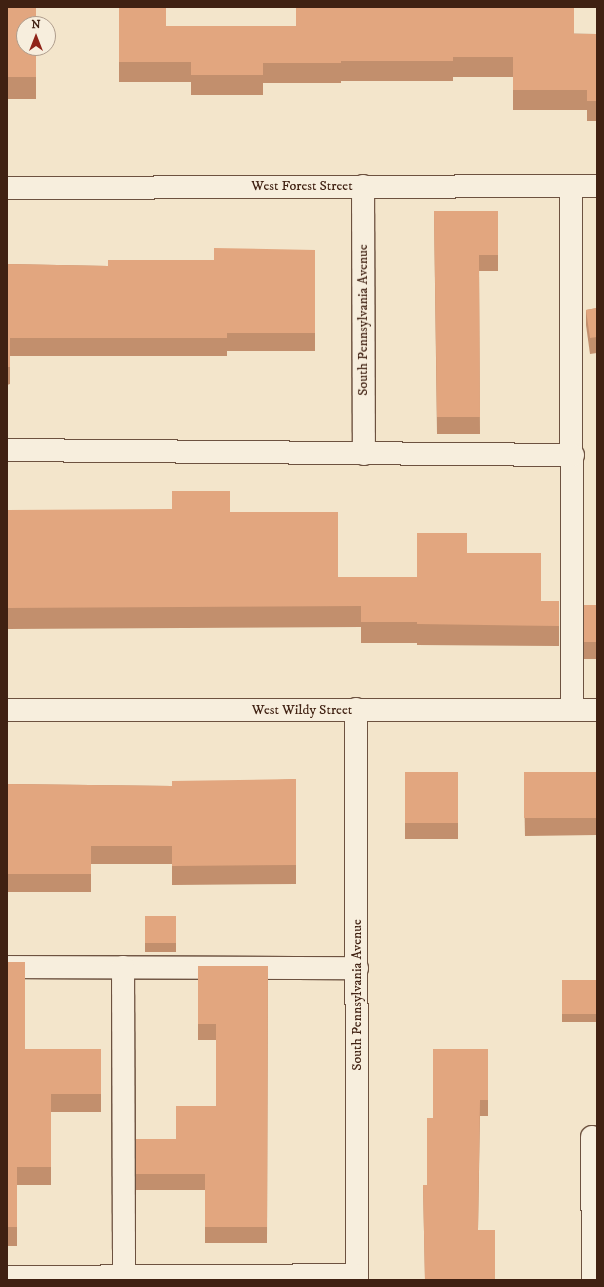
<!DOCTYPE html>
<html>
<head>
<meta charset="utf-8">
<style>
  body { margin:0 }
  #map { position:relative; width:604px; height:1287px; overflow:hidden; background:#f3e5cb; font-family:"IM FELL DW Pica",serif }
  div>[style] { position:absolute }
  .roads { filter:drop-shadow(1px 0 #6d5240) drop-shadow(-1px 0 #6d5240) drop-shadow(0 1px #6d5240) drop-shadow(0 -1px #6d5240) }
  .minor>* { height:22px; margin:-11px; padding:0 11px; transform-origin:11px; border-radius:11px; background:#f7eedd }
  .wall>* { inset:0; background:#c28f6d; transform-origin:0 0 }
  .building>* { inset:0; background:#e2a67f; transform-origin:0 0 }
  span { translate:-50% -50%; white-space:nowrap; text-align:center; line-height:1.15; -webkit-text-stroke:3px #f7eedd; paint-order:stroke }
  .street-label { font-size:14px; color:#402112 }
  .frame { position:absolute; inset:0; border:8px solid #402112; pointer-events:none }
  .north { position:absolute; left:16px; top:16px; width:40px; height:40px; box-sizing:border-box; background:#f7eedd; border:1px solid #ae9c8c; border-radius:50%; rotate:0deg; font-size:11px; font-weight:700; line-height:16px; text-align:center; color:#402112 }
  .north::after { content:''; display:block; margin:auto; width:14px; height:18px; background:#8f2418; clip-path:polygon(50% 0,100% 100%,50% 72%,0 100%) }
</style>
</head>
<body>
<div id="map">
  <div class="roads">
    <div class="minor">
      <div style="left:363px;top:186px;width:268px;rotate:89.8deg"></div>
      <div style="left:571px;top:186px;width:524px;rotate:89.89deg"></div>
      <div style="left:7px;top:188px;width:590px;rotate:-0.19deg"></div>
      <div style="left:7px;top:450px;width:566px;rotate:0.51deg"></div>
      <div style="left:356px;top:709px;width:571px;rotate:89.9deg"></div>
      <div style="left:7px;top:710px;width:590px"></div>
      <div style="left:7px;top:967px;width:350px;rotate:0.2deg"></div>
      <div style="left:123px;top:967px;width:309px;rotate:89.8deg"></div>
      <div style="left:592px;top:1137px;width:143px;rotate:89.6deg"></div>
      <div style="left:7px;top:1277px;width:350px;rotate:-0.3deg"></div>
    </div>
  </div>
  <div class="wall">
    <div style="clip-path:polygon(7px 7px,36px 48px,36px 99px,7px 99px)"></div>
    <div style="clip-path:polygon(119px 7px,166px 26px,597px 34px,597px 121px,587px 121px,587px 110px,513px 110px,513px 77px,453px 77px,453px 81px,341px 81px,341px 83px,263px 83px,263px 95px,191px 95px,191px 82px,119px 82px)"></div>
    <div style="clip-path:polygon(434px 211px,498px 211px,498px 271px,479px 271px,480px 434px,437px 434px)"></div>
    <div style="clip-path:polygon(315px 250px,315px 351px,227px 351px,227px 356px,10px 356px,10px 384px,7px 385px,7px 264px,108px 266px,214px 260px)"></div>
    <div style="clip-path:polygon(597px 308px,597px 353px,590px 354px,586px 325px,586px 310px)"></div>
    <div style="clip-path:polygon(7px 510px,230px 512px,338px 577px,417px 577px,467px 553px,541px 601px,559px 601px,559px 646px,417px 645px,417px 643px,361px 643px,361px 627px,7px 629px)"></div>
    <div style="left:584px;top:605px;width:13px;height:54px"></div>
    <div style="left:405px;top:772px;width:53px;height:67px"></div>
    <div style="clip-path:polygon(597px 772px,597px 835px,525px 836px,524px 789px)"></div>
    <div style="clip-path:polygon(296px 779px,296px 884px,172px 885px,172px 864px,91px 864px,91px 892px,7px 892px,7px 784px,172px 786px)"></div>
    <div style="left:145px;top:916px;width:31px;height:36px"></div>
    <div style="clip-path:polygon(7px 962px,25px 1049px,101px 1049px,101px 1112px,51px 1112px,51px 1185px,17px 1185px,17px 1246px,7px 1246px)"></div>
    <div style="clip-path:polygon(198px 966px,268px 966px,267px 1243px,205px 1243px,205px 1190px,136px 1190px,136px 1139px,176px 1139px,216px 1106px,216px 1040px,198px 1040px)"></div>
    <div style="left:562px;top:980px;width:35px;height:42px"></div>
    <div style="clip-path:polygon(488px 1049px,488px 1116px,480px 1116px,478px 1230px,495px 1280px,425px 1280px,423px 1185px,427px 1185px,433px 1118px)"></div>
  </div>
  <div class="building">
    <div style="clip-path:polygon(7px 7px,36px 7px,36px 24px,24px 24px,24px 48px,36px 48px,36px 77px,7px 77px)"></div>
    <div style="clip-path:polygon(119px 7px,166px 7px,166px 26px,296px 26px,296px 7px,574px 7px,574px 34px,597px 34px,597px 101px,587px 101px,587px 90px,513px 90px,513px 57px,453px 57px,453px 61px,341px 61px,341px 63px,263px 63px,263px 75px,191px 75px,191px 62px,119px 62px)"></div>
    <div style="clip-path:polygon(434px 211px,498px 211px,498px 255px,479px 255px,480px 417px,437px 417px)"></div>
    <div style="clip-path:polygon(214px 248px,315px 250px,315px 333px,227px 333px,227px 338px,10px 338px,10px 367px,7px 367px,7px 264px,108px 266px,108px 260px,214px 260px)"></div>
    <div style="clip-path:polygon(597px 308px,597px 337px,590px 338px,586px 310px)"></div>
    <div style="clip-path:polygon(172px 491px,230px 491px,230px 512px,338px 512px,338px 577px,417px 577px,417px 533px,467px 533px,467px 553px,541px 553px,541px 601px,559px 601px,559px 626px,417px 624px,417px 622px,361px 622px,361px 606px,7px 608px,7px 510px,172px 509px)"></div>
    <div style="left:584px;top:605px;width:13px;height:37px"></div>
    <div style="left:405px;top:772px;width:53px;height:51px"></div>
    <div style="left:597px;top:772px;width:46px;height:73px;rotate:90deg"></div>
    <div style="clip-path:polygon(296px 779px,296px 865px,172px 866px,172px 846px,91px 846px,91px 874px,7px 874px,7px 784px,172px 786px,172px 781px)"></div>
    <div style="left:145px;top:916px;width:31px;height:27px"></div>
    <div style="clip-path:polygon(7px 962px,25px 962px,25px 1049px,101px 1049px,101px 1094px,51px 1094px,51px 1167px,17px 1167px,17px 1227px,7px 1227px)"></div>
    <div style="clip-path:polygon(198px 966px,268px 966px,267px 1227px,205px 1227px,205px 1174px,136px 1174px,136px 1139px,176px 1139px,176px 1106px,216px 1106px,216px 1024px,198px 1024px)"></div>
    <div style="left:562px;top:980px;width:35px;height:34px"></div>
    <div style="clip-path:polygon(433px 1049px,488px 1049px,488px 1100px,480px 1100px,478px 1230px,495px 1230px,495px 1280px,425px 1280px,423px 1185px,427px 1185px,427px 1118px,433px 1118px)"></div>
  </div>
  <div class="street-label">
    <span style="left:302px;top:186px">West Forest Street</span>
    <span style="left:363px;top:320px;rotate:-90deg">South Pennsylvania Avenue</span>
    <span style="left:302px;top:710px">West Wildy Street</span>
    <span style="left:357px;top:995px;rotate:-90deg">South Pennsylvania Avenue</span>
  </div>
  <div class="frame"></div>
  <div class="north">N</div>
</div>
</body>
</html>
